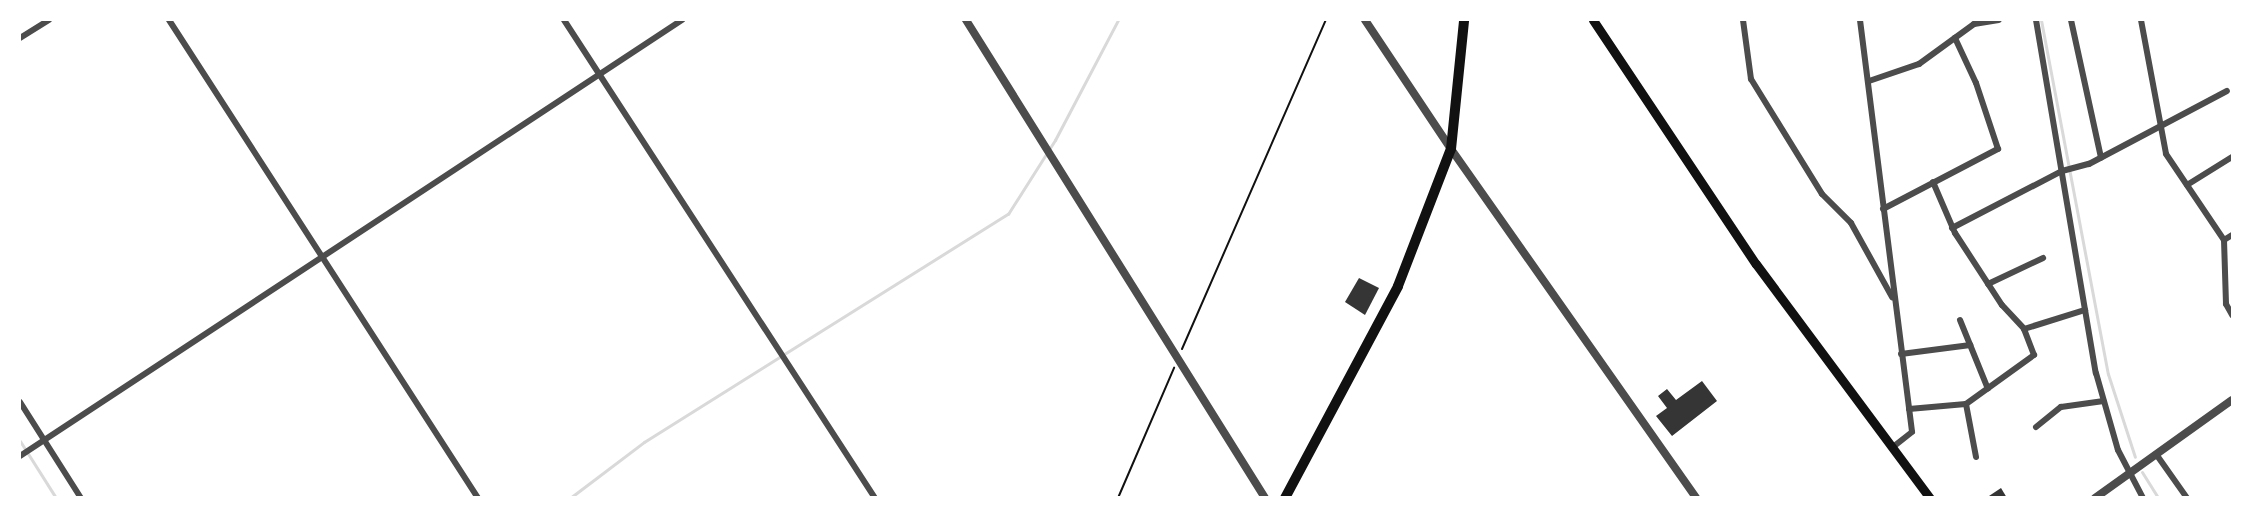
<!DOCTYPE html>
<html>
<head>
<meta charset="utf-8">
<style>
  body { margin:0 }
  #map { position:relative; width:2252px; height:517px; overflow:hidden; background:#fff; font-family:Figtree,sans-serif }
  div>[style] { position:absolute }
  .stream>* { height:3px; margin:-1.5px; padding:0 1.5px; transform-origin:1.5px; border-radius:1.5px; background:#d9d9d9 }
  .building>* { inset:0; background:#353535 }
  .path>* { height:2px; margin:-1px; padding:0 1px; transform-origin:1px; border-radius:1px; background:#111 }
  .minor>* { height:6px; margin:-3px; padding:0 3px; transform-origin:3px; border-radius:3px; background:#4c4c4c }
  .tertiary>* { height:8px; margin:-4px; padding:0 4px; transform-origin:4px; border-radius:4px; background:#4c4c4c }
  .secondary>* { height:9px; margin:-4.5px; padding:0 4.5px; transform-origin:4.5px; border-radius:4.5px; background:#111 }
  .trunk>* { height:10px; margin:-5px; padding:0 5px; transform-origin:5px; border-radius:5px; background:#111 }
  span { translate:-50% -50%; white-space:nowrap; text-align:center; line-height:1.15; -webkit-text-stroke:4.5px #fff; paint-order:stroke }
  .frame { position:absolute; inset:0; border:21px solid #fff; pointer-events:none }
</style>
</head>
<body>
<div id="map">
  <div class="stream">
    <div style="left:2041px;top:20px;width:360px;rotate:79.3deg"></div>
    <div style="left:2108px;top:374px;width:87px;rotate:72deg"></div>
    <div style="left:20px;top:441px;width:67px;rotate:57.7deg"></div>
    <div style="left:2142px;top:472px;width:31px;rotate:58deg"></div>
    <div style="left:570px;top:498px;width:93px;rotate:-37.1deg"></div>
    <div style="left:644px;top:442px;width:430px;rotate:-32.1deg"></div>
    <div style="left:1008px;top:214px;width:88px;rotate:-57.6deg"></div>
    <div style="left:1055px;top:140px;width:136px;rotate:-62.3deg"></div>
  </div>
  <div class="building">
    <div style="clip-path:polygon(1359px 278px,1379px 288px,1365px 315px,1345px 302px)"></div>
    <div style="clip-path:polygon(1702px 381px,1717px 401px,1672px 436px,1656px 416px,1667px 408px,1658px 396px,1667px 389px,1676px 400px)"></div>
    <div style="clip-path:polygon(2001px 488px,2007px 498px,1986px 498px)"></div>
  </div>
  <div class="path">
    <div style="left:1182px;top:349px;width:359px;rotate:-66.4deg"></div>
    <div style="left:1118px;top:498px;width:142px;rotate:-66.7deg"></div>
  </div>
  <div class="minor">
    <div style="left:169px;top:20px;width:569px;rotate:57.12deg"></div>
    <div style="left:564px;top:20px;width:570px;rotate:56.95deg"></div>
    <div style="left:1743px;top:20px;width:60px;rotate:82.3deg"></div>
    <div style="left:1751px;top:79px;width:135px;rotate:58.3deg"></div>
    <div style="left:1822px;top:194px;width:41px;rotate:45deg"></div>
    <div style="left:1851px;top:223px;width:85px;rotate:61deg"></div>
    <div style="left:1860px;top:20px;width:415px;rotate:82.8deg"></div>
    <div style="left:1912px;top:432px;width:24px;rotate:142deg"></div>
    <div style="left:2036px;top:20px;width:358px;rotate:80.4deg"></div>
    <div style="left:2096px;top:373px;width:80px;rotate:74.1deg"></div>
    <div style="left:2118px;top:450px;width:54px;rotate:62.5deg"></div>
    <div style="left:2071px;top:20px;width:141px;rotate:77.7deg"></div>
    <div style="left:2141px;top:20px;width:136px;rotate:79.4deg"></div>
    <div style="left:2166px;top:154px;width:104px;rotate:56deg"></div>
    <div style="left:2224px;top:240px;width:64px;rotate:88.2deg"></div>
    <div style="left:2226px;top:304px;width:13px;rotate:61deg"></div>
    <div style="left:20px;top:38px;width:34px;rotate:-32deg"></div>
    <div style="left:1869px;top:81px;width:53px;rotate:-18.8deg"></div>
    <div style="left:1919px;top:64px;width:68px;rotate:-36deg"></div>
    <div style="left:1974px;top:24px;width:25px;rotate:-9deg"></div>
    <div style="left:1933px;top:182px;width:56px;rotate:66.7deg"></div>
    <div style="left:1955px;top:233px;width:86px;rotate:56.9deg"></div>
    <div style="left:2002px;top:305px;width:33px;rotate:47deg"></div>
    <div style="left:2024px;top:329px;width:64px;rotate:-17.3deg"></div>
    <div style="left:2187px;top:185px;width:53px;rotate:-31.9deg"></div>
    <div style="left:1883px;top:209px;width:130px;rotate:-27.6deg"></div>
    <div style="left:1998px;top:149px;width:70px;rotate:-108.4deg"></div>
    <div style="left:1976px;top:83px;width:50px;rotate:-115deg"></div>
    <div style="left:1952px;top:228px;width:124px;rotate:-27.4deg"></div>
    <div style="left:2062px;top:171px;width:28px;rotate:-15deg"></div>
    <div style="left:2089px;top:164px;width:156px;rotate:-27.9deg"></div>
    <div style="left:2224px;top:240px;width:9px;rotate:-32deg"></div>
    <div style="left:1988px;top:284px;width:61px;rotate:-25.3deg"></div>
    <div style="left:1960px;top:320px;width:74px;rotate:67.9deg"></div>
    <div style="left:1901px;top:354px;width:70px;rotate:-7.4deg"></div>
    <div style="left:20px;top:402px;width:114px;rotate:57.6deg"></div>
    <div style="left:1966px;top:404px;width:54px;rotate:79.3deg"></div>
    <div style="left:1909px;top:409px;width:57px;rotate:-5deg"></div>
    <div style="left:1966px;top:404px;width:84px;rotate:-35.8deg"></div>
    <div style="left:2034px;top:355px;width:28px;rotate:-111deg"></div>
    <div style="left:2036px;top:427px;width:32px;rotate:-39deg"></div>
    <div style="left:2061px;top:407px;width:43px;rotate:-7.9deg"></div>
    <div style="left:2156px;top:454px;width:54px;rotate:54.8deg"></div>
    <div style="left:20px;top:456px;width:793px;rotate:-33.37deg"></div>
  </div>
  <div class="tertiary">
    <div style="left:966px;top:20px;width:564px;rotate:57.97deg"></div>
    <div style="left:1365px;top:20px;width:155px;rotate:56.3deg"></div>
    <div style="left:1451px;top:149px;width:426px;rotate:54.9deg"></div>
    <div style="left:2095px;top:498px;width:168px;rotate:-35.6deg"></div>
  </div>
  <div class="secondary">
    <div style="left:1593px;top:20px;width:293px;rotate:56.3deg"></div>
    <div style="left:1756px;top:264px;width:292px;rotate:53.4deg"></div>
  </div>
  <div class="trunk">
    <div style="left:1285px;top:498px;width:240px;rotate:-61.9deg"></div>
    <div style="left:1398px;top:286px;width:147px;rotate:-68.9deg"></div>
    <div style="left:1451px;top:149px;width:130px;rotate:-84.2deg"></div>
  </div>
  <div class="frame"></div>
</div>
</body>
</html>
